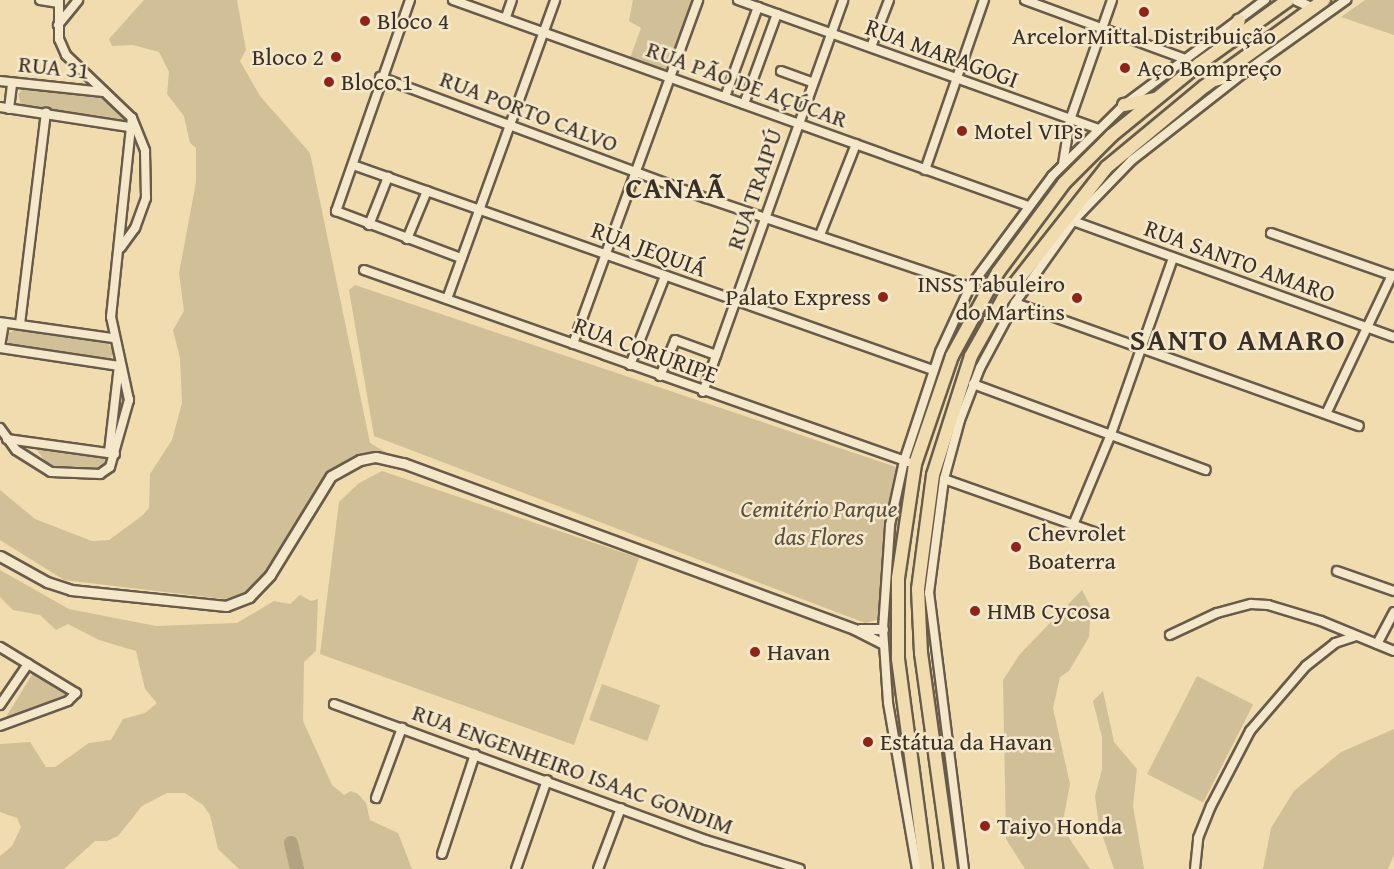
<!DOCTYPE html>
<html>
<head>
<meta charset="utf-8">
<style>
  body { margin:0 }
  #map { position:relative; width:1394px; height:869px; overflow:hidden; background:#f0dcae; font-family:"Gentium Book Plus",serif }
  div>[style] { position:absolute }
  .green>* { inset:0; background:#d1bf97; transform-origin:0 0 }
  .river>* { height:14px; margin:-7px; padding:0 7px; transform-origin:7px; border-radius:7px; background:#b2a280 }
  .roads { filter:drop-shadow(2px 0 #685b4a) drop-shadow(-2px 0 #685b4a) drop-shadow(0 2px #685b4a) drop-shadow(0 -2px #685b4a) }
  .minor>* { height:8px; margin:-4px; padding:0 4px; transform-origin:4px; border-radius:4px; background:#f5e8ca }
  .tertiary>* { height:9px; margin:-4.5px; padding:0 4.5px; transform-origin:4.5px; border-radius:4.5px; background:#f5e8ca }
  .trunk>* { height:12px; margin:-6px; padding:0 6px; transform-origin:6px; border-radius:6px; background:#f0dcae }
  .dots>* { width:16px; height:16px; translate:-50% -50%; box-sizing:border-box; border:3px solid #f5e8ca; border-radius:50% }
  span { translate:-50% -50%; white-space:nowrap; text-align:center; line-height:1.15; -webkit-text-stroke:5px #f5e8ca; paint-order:stroke }
  .poi-label { font-size:24px; color:#3b3028 }
  .left { translate:0 -50%; text-align:left }
  .right { translate:-100% -50%; text-align:right }
  .street-label { font-size:24px; color:#3b3028 }
  .park-label { font-size:24px; color:#594d3e; font-style:italic }
  .district-label { font-size:30px; color:#3b3028; font-weight:700; letter-spacing:1.5px }
</style>
</head>
<body>
<div id="map">
  <div class="green">
    <div style="clip-path:polygon(144px 0,237px 0,246px 50px,240px 61px,260px 96px,310px 153px,370px 443px,394px 457px,367px 453px,336px 468px,316px 491px,261px 582px,240px 595px,224px 599px,64px 580px,0 540px,0 490px,35px 519px,92px 541px,109px 540px,143px 515px,149px 508px,150px 474px,172px 440px,182px 403px,180px 358px,173px 330px,184px 311px,179px 273px,196px 182px,196px 148px,190px 143px,184px 116px,167px 94px,169px 72px,159px 52px,133px 45px,112px 46px,109px 39px)"></div>
    <div style="clip-path:polygon(633px 0,693px 0,666px 71px,630px 58px,641px 28px,629px 21px)"></div>
    <div style="clip-path:polygon(1365px 0,1394px 0,1394px 35px,1341px 17px)"></div>
    <div style="clip-path:polygon(25px 87px,109px 99px,131px 121px,21px 105px,18px 94px)"></div>
    <div style="clip-path:polygon(355px 285px,911px 472px,889px 612px,881px 619px,865px 623px,374px 436px,349px 290px)"></div>
    <div style="clip-path:polygon(18px 328px,107px 342px,115px 353px,108px 360px,13px 347px,7px 341px,7px 334px)"></div>
    <div style="clip-path:polygon(33px 444px,111px 456px,106px 466px,81px 472px,48px 466px)"></div>
    <div style="clip-path:polygon(382px 471px,639px 558px,574px 745px,320px 654px,339px 502px,359px 483px)"></div>
    <div style="clip-path:polygon(0 570px,69px 609px,156px 626px,237px 623px,274px 601px,290px 604px,300px 595px,311px 601px,318px 599px,316px 651px,304px 662px,303px 721px,332px 785px,344px 795px,351px 791px,358px 794px,366px 803px,370px 820px,398px 833px,412px 869px,239px 869px,218px 849px,210px 815px,203px 805px,185px 793px,167px 793px,142px 806px,118px 836px,107px 841px,95px 841px,64px 869px,0 869px,0 856px,12px 846px,21px 827px,17px 818px,0 812px,0 744px,30px 742px,46px 767px,55px 767px,89px 743px,111px 740px,123px 719px,145px 713px,157px 703px,145px 689px,136px 651px,99px 640px,68px 624px,56px 630px,40px 615px,13px 610px,0 597px)"></div>
    <div style="clip-path:polygon(1082px 590px,1091px 607px,1089px 637px,1069px 671px,1060px 677px,1053px 708px,1070px 784px,1063px 821px,1069px 838px,1090px 869px,1025px 869px,1006px 839px,1003px 680px,1020px 654px)"></div>
    <div style="clip-path:polygon(35px 670px,71px 688px,74px 696px,1px 725px)"></div>
    <div style="left:1197px;top:676px;width:63px;height:110px;rotate:27deg"></div>
    <div style="left:602px;top:684px;width:62px;height:38px;rotate:20deg"></div>
    <div style="clip-path:polygon(1103px 691px,1114px 742px,1137px 769px,1133px 806px,1144px 869px,1114px 869px,1099px 826px,1095px 796px,1102px 769px,1102px 737px,1093px 701px)"></div>
    <div style="clip-path:polygon(1394px 729px,1394px 855px,1388px 869px,1263px 869px,1271px 828px,1294px 791px,1341px 752px)"></div>
  </div>
  <div class="river">
    <div style="left:291px;top:843px;width:27px;rotate:77deg"></div>
  </div>
  <div class="roads">
    <div class="minor">
      <div style="left:40px;top:0;width:19px;rotate:9deg"></div>
      <div style="left:59px;top:0;width:39px;rotate:90deg"></div>
      <div style="left:59px;top:39px;width:17px;rotate:66deg"></div>
      <div style="left:66px;top:55px;width:91px;rotate:43.7deg"></div>
      <div style="left:132px;top:118px;width:35px;rotate:68deg"></div>
      <div style="left:145px;top:151px;width:47px;rotate:88.8deg"></div>
      <div style="left:146px;top:198px;width:32px;rotate:110deg"></div>
      <div style="left:135px;top:228px;width:24px;rotate:126deg"></div>
      <div style="left:410px;top:0;width:224px;rotate:109.3deg"></div>
      <div style="left:336px;top:211px;width:134px;rotate:20.6deg"></div>
      <div style="left:453px;top:0;width:611px;rotate:19.71deg"></div>
      <div style="left:738px;top:0;width:383px;rotate:19.7deg"></div>
      <div style="left:1025px;top:0;width:168px;rotate:20.2deg"></div>
      <div style="left:506px;top:17px;width:18px;rotate:-71deg"></div>
      <div style="left:58px;top:25px;width:32px;rotate:-51deg"></div>
      <div style="left:871px;top:47px;width:50px;rotate:-69deg"></div>
      <div style="left:781px;top:71px;width:33px;rotate:20deg"></div>
      <div style="left:380px;top:77px;width:348px;rotate:20.4deg"></div>
      <div style="left:706px;top:198px;width:279px;rotate:18.6deg"></div>
      <div style="left:0;top:81px;width:104px;rotate:6.1deg"></div>
      <div style="left:1215px;top:82px;width:28px;rotate:-17deg"></div>
      <div style="left:1242px;top:74px;width:128px;rotate:-35.4deg"></div>
      <div style="left:725px;top:97px;width:96px;rotate:-69.9deg"></div>
      <div style="left:744px;top:104px;width:96px;rotate:-69.9deg"></div>
      <div style="left:0;top:107px;width:137px;rotate:8.8deg"></div>
      <div style="left:9px;top:109px;width:26px;rotate:-83deg"></div>
      <div style="left:1063px;top:164px;width:45px;rotate:-81deg"></div>
      <div style="left:1070px;top:120px;width:127px;rotate:-70.7deg"></div>
      <div style="left:353px;top:165px;width:615px;rotate:19.47deg"></div>
      <div style="left:925px;top:170px;width:180px;rotate:-70.9deg"></div>
      <div style="left:1073px;top:221px;width:341px;rotate:19.9deg"></div>
      <div style="left:369px;top:225px;width:52px;rotate:-68.4deg"></div>
      <div style="left:1271px;top:233px;width:130px;rotate:19.3deg"></div>
      <div style="left:820px;top:235px;width:98px;rotate:-68.4deg"></div>
      <div style="left:407px;top:239px;width:52px;rotate:-67.4deg"></div>
      <div style="left:364px;top:270px;width:577px;rotate:19.44deg"></div>
      <div style="left:447px;top:299px;width:318px;rotate:-70.1deg"></div>
      <div style="left:1015px;top:303px;width:365px;rotate:19.7deg"></div>
      <div style="left:0;top:322px;width:114px;rotate:8.1deg"></div>
      <div style="left:20px;top:324px;width:213px;rotate:-83deg"></div>
      <div style="left:573px;top:344px;width:366px;rotate:-70deg"></div>
      <div style="left:0;top:346px;width:23px;rotate:-80deg"></div>
      <div style="left:0;top:348px;width:120px;rotate:8.6deg"></div>
      <div style="left:630px;top:365px;width:96px;rotate:-68.5deg"></div>
      <div style="left:660px;top:376px;width:39px;rotate:-67deg"></div>
      <div style="left:675px;top:340px;width:44px;rotate:20.1deg"></div>
      <div style="left:973px;top:384px;width:248px;rotate:20.3deg"></div>
      <div style="left:703px;top:392px;width:416px;rotate:-70.3deg"></div>
      <div style="left:1326px;top:414px;width:154px;rotate:-64.6deg"></div>
      <div style="left:0;top:428px;width:27px;rotate:54deg"></div>
      <div style="left:16px;top:450px;width:41px;rotate:32.2deg"></div>
      <div style="left:51px;top:472px;width:49px;rotate:2.3deg"></div>
      <div style="left:100px;top:474px;width:12px;rotate:-35deg"></div>
      <div style="left:110px;top:467px;width:70px;rotate:-74.2deg"></div>
      <div style="left:129px;top:400px;width:85px;rotate:-102.2deg"></div>
      <div style="left:111px;top:317px;width:200px;rotate:-84deg"></div>
      <div style="left:7px;top:439px;width:109px;rotate:7.9deg"></div>
      <div style="left:109px;top:452px;width:88px;rotate:-83.4deg"></div>
      <div style="left:944px;top:479px;width:171px;rotate:19.5deg"></div>
      <div style="left:1073px;top:525px;width:99px;rotate:-67.3deg"></div>
      <div style="left:1111px;top:434px;width:187px;rotate:-70.6deg"></div>
      <div style="left:1337px;top:571px;width:60px;rotate:19.3deg"></div>
      <div style="left:1170px;top:635px;width:52px;rotate:-25.1deg"></div>
      <div style="left:1217px;top:613px;width:35px;rotate:-15deg"></div>
      <div style="left:1251px;top:604px;width:17px;rotate:3deg"></div>
      <div style="left:1268px;top:605px;width:55px;rotate:16.8deg"></div>
      <div style="left:1321px;top:621px;width:79px;rotate:22.3deg"></div>
      <div style="left:1377px;top:644px;width:36px;rotate:-62deg"></div>
      <div style="left:0;top:647px;width:89px;rotate:31.2deg"></div>
      <div style="left:76px;top:693px;width:11px;rotate:135deg"></div>
      <div style="left:68px;top:701px;width:72px;rotate:159.8deg"></div>
      <div style="left:334px;top:704px;width:396px;rotate:20.1deg"></div>
      <div style="left:706px;top:840px;width:98px;rotate:17.1deg"></div>
      <div style="left:0;top:705px;width:50px;rotate:-55.7deg"></div>
      <div style="left:376px;top:798px;width:75px;rotate:-69.6deg"></div>
      <div style="left:442px;top:854px;width:105px;rotate:-71.7deg"></div>
      <div style="left:516px;top:869px;width:94px;rotate:-70.8deg"></div>
      <div style="left:598px;top:869px;width:65px;rotate:-69.3deg"></div>
      <div style="left:917px;top:869px;width:169px;rotate:-99.9deg"></div>
      <div style="left:888px;top:702px;width:73px;rotate:-93.9deg"></div>
      <div style="left:883px;top:629px;width:104px;rotate:-86.1deg"></div>
      <div style="left:890px;top:525px;width:66px;rotate:-77.7deg"></div>
      <div style="left:904px;top:461px;width:115px;rotate:-71.7deg"></div>
      <div style="left:940px;top:352px;width:72px;rotate:-65.2deg"></div>
      <div style="left:970px;top:287px;width:138px;rotate:-53.5deg"></div>
      <div style="left:1052px;top:176px;width:101px;rotate:-44.6deg"></div>
      <div style="left:1124px;top:105px;width:176px;rotate:-36.7deg"></div>
      <div style="left:964px;top:869px;width:278px;rotate:-97.2deg"></div>
      <div style="left:929px;top:593px;width:115px;rotate:-82.5deg"></div>
      <div style="left:944px;top:479px;width:61px;rotate:-74.8deg"></div>
      <div style="left:960px;top:420px;width:56px;rotate:-69deg"></div>
      <div style="left:980px;top:368px;width:74px;rotate:-61.7deg"></div>
      <div style="left:1015px;top:303px;width:100px;rotate:-54.7deg"></div>
      <div style="left:1073px;top:221px;width:85px;rotate:-46deg"></div>
      <div style="left:1132px;top:160px;width:140px;rotate:-38deg"></div>
      <div style="left:1195px;top:869px;width:31px;rotate:-84deg"></div>
      <div style="left:1198px;top:838px;width:35px;rotate:-68deg"></div>
      <div style="left:1211px;top:806px;width:85px;rotate:-62.5deg"></div>
      <div style="left:1250px;top:731px;width:86px;rotate:-49.3deg"></div>
      <div style="left:1306px;top:666px;width:37px;rotate:-38deg"></div>
      <div style="left:1335px;top:643px;width:20px;rotate:-18deg"></div>
    </div>
    <div class="tertiary">
      <div style="left:1296px;top:0;width:19px;rotate:25deg"></div>
      <div style="left:0;top:556px;width:54px;rotate:29deg"></div>
      <div style="left:47px;top:582px;width:25px;rotate:18deg"></div>
      <div style="left:71px;top:590px;width:156px;rotate:5.9deg"></div>
      <div style="left:226px;top:606px;width:25px;rotate:-21deg"></div>
      <div style="left:249px;top:597px;width:30px;rotate:-46deg"></div>
      <div style="left:270px;top:575px;width:116px;rotate:-58.4deg"></div>
      <div style="left:331px;top:476px;width:33px;rotate:-29deg"></div>
      <div style="left:360px;top:460px;width:16px;rotate:-11deg"></div>
      <div style="left:376px;top:457px;width:28px;rotate:13deg"></div>
      <div style="left:403px;top:463px;width:481px;rotate:20.2deg"></div>
      <div style="left:854px;top:629px;width:31px;rotate:27deg"></div>
      <div style="left:860px;top:629px;width:23px"></div>
    </div>
    <div class="trunk">
      <div style="left:1231px;top:41px;width:22px;rotate:-69deg"></div>
      <div style="left:1124px;top:105px;width:32px;rotate:-11deg"></div>
      <div style="left:926px;top:869px;width:212px;rotate:-97.6deg"></div>
      <div style="left:898px;top:659px;width:81px;rotate:-90deg"></div>
      <div style="left:898px;top:578px;width:115px;rotate:-81.5deg"></div>
      <div style="left:915px;top:464px;width:114px;rotate:-71.1deg"></div>
      <div style="left:952px;top:356px;width:96px;rotate:-61.3deg"></div>
      <div style="left:998px;top:272px;width:111px;rotate:-53.4deg"></div>
      <div style="left:1064px;top:183px;width:68px;rotate:-45deg"></div>
      <div style="left:1112px;top:135px;width:112px;rotate:-39.2deg"></div>
      <div style="left:1199px;top:64px;width:110px;rotate:-35.7deg"></div>
      <div style="left:951px;top:869px;width:218px;rotate:-97.9deg"></div>
      <div style="left:921px;top:653px;width:64px;rotate:-92.7deg"></div>
      <div style="left:918px;top:589px;width:115px;rotate:-82.5deg"></div>
      <div style="left:933px;top:475px;width:125px;rotate:-72.3deg"></div>
      <div style="left:971px;top:356px;width:65px;rotate:-60.7deg"></div>
      <div style="left:1003px;top:299px;width:168px;rotate:-51.8deg"></div>
      <div style="left:1107px;top:167px;width:127px;rotate:-39.6deg"></div>
      <div style="left:1205px;top:86px;width:147px;rotate:-35.9deg"></div>
    </div>
  </div>
  <div class="dots">
    <div style="left:1144px;top:12px;background:#8f2418"></div>
    <div style="left:365px;top:21px;background:#8f2418"></div>
    <div style="left:336px;top:57px;background:#8f2418"></div>
    <div style="left:1125px;top:68px;background:#8f2418"></div>
    <div style="left:329px;top:82px;background:#8f2418"></div>
    <div style="left:962px;top:131px;background:#8f2418"></div>
    <div style="left:883px;top:297px;background:#8f2418"></div>
    <div style="left:1077px;top:298px;background:#8f2418"></div>
    <div style="left:1016px;top:547px;background:#8f2418"></div>
    <div style="left:975px;top:611px;background:#8f2418"></div>
    <div style="left:755px;top:652px;background:#8f2418"></div>
    <div style="left:868px;top:742px;background:#8f2418"></div>
    <div style="left:985px;top:826px;background:#8f2418"></div>
  </div>
  <div class="poi-label">
    <span class="left" style="left:377px;top:21px">Bloco 4</span>
    <span style="left:1144px;top:36px">ArcelorMittal Distribuição</span>
    <span class="right" style="left:324px;top:57px">Bloco 2</span>
    <span class="left" style="left:1137px;top:68px">Aço Bompreço</span>
    <span class="left" style="left:341px;top:82px">Bloco 1</span>
    <span class="left" style="left:974px;top:131px">Motel VIPs</span>
    <span class="right" style="left:1065px;top:298px">INSS Tabuleiro<br>do Martins</span>
    <span class="right" style="left:871px;top:297px">Palato Express</span>
    <span class="left" style="left:1028px;top:547px">Chevrolet<br>Boaterra</span>
    <span class="left" style="left:987px;top:611px">HMB Cycosa</span>
    <span class="left" style="left:767px;top:652px">Havan</span>
    <span class="left" style="left:880px;top:742px">Estátua da Havan</span>
    <span class="left" style="left:997px;top:826px">Taiyo Honda</span>
  </div>
  <div class="street-label">
    <span style="left:942px;top:53px;rotate:20deg">RUA MARAGOGI</span>
    <span style="left:54px;top:67px;rotate:6deg">RUA 31</span>
    <span style="left:747px;top:84px;rotate:20deg">RUA PÃO DE AÇÚCAR</span>
    <span style="left:529px;top:111px;rotate:21deg">RUA PORTO CALVO</span>
    <span style="left:754px;top:189px;rotate:-71deg">RUA TRAIPÚ</span>
    <span style="left:649px;top:249px;rotate:20deg">RUA JEQUIÁ</span>
    <span style="left:1240px;top:261px;rotate:20deg">RUA SANTO AMARO</span>
    <span style="left:646px;top:350px;rotate:20deg">RUA CORURIPE</span>
    <span style="left:573px;top:769px;rotate:20deg">RUA ENGENHEIRO ISAAC GONDIM</span>
  </div>
  <div class="park-label">
    <span style="left:819px;top:523px">Cemitério Parque<br>das Flores</span>
  </div>
  <div class="district-label">
    <span style="left:676px;top:187px">CANAÃ</span>
    <span style="left:1238px;top:339px">SANTO AMARO</span>
  </div>
</div>
</body>
</html>
